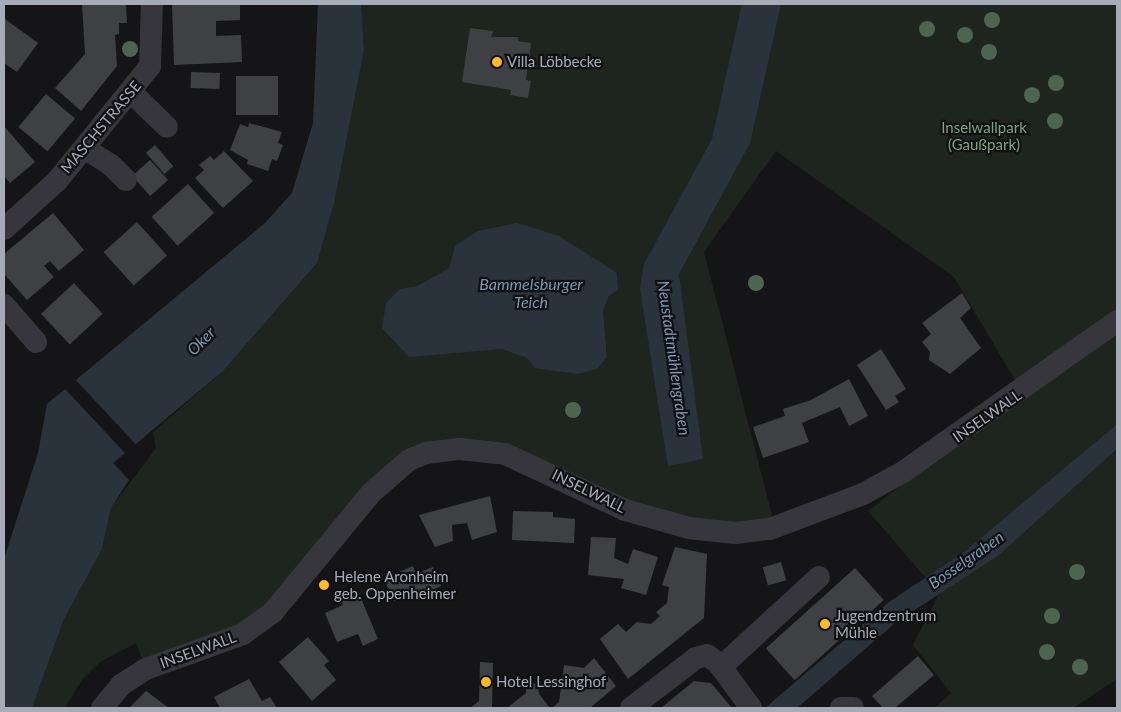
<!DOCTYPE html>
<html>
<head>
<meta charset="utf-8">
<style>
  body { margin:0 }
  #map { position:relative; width:1121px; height:712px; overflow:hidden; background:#151517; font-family:Lato,sans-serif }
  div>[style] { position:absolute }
  .green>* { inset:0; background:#1d251e }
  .water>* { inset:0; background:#2a333c }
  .pier>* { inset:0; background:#151517; transform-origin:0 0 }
  .building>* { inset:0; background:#3f4044; transform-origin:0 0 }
  .minor>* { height:22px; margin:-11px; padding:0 11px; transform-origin:11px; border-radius:11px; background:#36363c }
  .trees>* { width:16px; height:16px; margin:-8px; border-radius:50%; background:#4d6450 }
  .dots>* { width:14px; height:14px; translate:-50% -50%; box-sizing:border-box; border:2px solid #101012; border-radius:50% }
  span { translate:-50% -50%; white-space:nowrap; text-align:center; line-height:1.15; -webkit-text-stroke:4.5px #101012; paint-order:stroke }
  .poi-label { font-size:15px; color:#a6abb8 }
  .left { translate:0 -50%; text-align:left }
  .street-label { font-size:15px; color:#a6abb8 }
  .park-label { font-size:15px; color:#7ba47f }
  .water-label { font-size:16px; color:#7a98b6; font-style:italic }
  .frame { position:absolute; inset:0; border:5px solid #a6abb8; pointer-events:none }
</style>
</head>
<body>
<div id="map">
  <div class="green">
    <div style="clip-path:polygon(evenodd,361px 4px,1117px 4px,1117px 424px,964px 552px,926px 578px,868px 511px,1022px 392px,954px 277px,776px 151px,704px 252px,775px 527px,689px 528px,520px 458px,409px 460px,273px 612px,146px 669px,136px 643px,100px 662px,81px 681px,65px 708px,32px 708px,64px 619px,102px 549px,111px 508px,156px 448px,153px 432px,223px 371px,317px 263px,364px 49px,361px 4px,455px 246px,617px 273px,618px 290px,609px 296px,603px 310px,607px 357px,536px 368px,527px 358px,502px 349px,474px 350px,400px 290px,417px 286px,449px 268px,455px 246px)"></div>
    <div style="clip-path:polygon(1117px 449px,1117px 679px,1073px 708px,934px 708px,951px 693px,913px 645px,939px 594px,999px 555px)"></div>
  </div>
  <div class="water">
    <div style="clip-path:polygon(318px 4px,361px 4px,364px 49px,334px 203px,317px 263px,223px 371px,113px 463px,129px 480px,111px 508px,102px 549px,64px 619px,32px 708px,4px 708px,4px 559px,38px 453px,47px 404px,265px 223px,292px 193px,313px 123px)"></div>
    <div style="clip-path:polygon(742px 4px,781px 4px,750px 143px,679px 274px,703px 459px,668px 466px,640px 289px,644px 264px,712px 139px)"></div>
    <div style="clip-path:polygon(517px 223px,559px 236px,617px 273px,618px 290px,609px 296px,603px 310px,607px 357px,597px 369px,578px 374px,535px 368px,527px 358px,502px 349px,409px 357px,382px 328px,386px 303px,400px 289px,417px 286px,449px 268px,455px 246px,478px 231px)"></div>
    <div style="clip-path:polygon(1117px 424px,1117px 449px,999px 555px,895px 623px,797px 708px,765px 708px,889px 602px,964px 552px)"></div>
  </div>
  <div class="pier">
    <div style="left:74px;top:378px;width:93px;height:14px;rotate:47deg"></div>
  </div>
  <div class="building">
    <div style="clip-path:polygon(82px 4px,126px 4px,127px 23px,119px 23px,119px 34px,115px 35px,117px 66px,81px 111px,55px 88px,85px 54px)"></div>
    <div style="clip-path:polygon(172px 4px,240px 4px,240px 20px,216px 21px,216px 36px,241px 35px,242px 62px,174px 65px)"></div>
    <div style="clip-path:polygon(5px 19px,38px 43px,17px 72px,4px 63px)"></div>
    <div style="clip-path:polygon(470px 28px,493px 31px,491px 37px,518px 37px,518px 41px,531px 43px,526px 80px,531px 81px,528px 98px,510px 95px,511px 90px,462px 82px)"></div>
    <div style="left:191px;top:72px;width:29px;height:16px;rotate:2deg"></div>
    <div style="left:236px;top:76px;width:42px;height:39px"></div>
    <div style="left:46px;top:94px;width:38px;height:43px;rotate:40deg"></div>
    <div style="clip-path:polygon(249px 123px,282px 132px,278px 143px,283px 145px,277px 161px,272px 159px,268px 171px,247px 164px,248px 160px,230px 150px,240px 124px,248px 127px)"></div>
    <div style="clip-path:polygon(4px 126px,35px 162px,10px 183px,4px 176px)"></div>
    <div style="left:155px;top:145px;width:28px;height:12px;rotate:49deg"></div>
    <div style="clip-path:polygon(224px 151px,253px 181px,223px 208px,195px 178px,204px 170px,199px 165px,210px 156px,214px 160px)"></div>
    <div style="left:150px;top:160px;width:27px;height:24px;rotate:48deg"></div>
    <div style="left:188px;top:184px;width:39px;height:49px;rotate:48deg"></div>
    <div style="clip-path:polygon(53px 213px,84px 250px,59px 271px,50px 261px,44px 266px,54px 277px,27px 300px,4px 274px,4px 254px)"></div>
    <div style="left:137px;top:222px;width:45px;height:45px;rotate:48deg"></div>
    <div style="left:74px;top:283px;width:42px;height:45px;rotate:47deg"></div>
    <div style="clip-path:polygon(962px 293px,971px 308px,960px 318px,981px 348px,950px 374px,929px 360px,930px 352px,922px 342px,931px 334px,922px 323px)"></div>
    <div style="clip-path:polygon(881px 349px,906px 389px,895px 396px,899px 402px,886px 410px,857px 365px)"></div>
    <div style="clip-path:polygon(849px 379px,868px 416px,849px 426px,840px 407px,802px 423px,809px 442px,763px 458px,753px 427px,785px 416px,783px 409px,811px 400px)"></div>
    <div style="clip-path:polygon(490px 496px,497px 532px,472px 540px,467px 523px,452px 525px,453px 541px,435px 547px,419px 515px)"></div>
    <div style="clip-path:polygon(513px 511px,553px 512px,553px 517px,575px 519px,574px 543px,512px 540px)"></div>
    <div style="clip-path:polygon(591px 537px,616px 538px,614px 558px,628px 564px,633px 549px,658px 557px,646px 595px,621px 588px,624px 579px,588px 575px)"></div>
    <div style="clip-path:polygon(675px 547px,707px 554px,704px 618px,628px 679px,600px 639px,618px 624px,626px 632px,637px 622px,651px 624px,660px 616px,656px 612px,667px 603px,669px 587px,662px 585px)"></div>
    <div style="left:781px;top:562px;width:19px;height:19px;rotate:74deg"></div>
    <div style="clip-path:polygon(413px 566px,416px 574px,433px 567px,441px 586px,423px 594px,421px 589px,394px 601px,384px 579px)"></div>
    <div style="left:855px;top:568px;width:43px;height:120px;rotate:48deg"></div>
    <div style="clip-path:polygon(358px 591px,378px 639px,363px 646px,358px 634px,337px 642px,325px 613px,343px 605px,340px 598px)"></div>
    <div style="clip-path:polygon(308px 637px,329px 661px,324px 665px,336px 680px,312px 701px,279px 662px)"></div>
    <div style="clip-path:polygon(918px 656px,934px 675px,895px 708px,883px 708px,872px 696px)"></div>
    <div style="clip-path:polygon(594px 658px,616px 686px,590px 708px,552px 708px,559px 702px,564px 665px,584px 668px)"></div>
    <div style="clip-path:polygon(480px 662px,493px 663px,492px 708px,470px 708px,479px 701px)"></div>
    <div style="clip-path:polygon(249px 679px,262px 701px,270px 697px,277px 708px,220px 708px,214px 697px)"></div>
    <div style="clip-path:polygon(694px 681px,711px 683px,732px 708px,661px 708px)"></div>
    <div style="clip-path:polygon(526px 683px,538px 684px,539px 694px,550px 708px,507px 708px,526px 693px)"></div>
    <div style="clip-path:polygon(146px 691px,169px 708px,129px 708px)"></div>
  </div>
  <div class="minor">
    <div style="left:131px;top:92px;width:50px;rotate:44.2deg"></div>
    <div style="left:84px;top:148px;width:32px;rotate:32deg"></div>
    <div style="left:111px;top:165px;width:21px;rotate:45deg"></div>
    <div style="left:4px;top:229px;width:72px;rotate:-42.2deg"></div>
    <div style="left:57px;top:181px;width:148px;rotate:-51deg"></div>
    <div style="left:150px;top:66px;width:62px;rotate:-88.2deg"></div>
    <div style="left:4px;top:305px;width:49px;rotate:49.1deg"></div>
    <div style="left:721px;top:667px;width:133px;rotate:-42.6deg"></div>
    <div style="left:102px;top:708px;width:30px;rotate:-50deg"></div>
    <div style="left:121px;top:685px;width:30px;rotate:-33deg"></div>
    <div style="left:146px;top:669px;width:103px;rotate:-19.8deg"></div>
    <div style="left:243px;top:634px;width:37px;rotate:-36deg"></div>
    <div style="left:273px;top:612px;width:154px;rotate:-50.5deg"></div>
    <div style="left:371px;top:493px;width:50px;rotate:-41deg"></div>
    <div style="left:409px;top:460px;width:18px;rotate:-22deg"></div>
    <div style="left:426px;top:453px;width:34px;rotate:-7deg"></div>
    <div style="left:460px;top:449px;width:45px;rotate:6.3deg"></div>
    <div style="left:505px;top:454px;width:132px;rotate:25deg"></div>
    <div style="left:625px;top:510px;width:66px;rotate:15.7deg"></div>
    <div style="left:689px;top:528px;width:46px;rotate:6.2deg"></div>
    <div style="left:735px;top:533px;width:35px;rotate:-7deg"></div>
    <div style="left:770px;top:529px;width:99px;rotate:-20.6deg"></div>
    <div style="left:863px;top:494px;width:46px;rotate:-28.8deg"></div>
    <div style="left:903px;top:472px;width:262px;rotate:-35.2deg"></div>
    <div style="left:631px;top:708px;width:82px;rotate:-37.6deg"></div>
    <div style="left:696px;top:658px;width:11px;rotate:-15deg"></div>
    <div style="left:707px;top:655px;width:14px;rotate:36deg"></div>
    <div style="left:718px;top:663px;width:56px;rotate:53.7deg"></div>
    <div style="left:841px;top:708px;width:12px"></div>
  </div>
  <div class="trees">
    <div style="left:992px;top:20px"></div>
    <div style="left:927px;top:29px"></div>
    <div style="left:965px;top:35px"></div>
    <div style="left:130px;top:49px"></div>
    <div style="left:989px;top:52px"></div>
    <div style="left:1056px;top:83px"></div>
    <div style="left:1032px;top:95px"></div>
    <div style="left:1055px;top:121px"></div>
    <div style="left:756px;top:283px"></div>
    <div style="left:573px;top:410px"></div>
    <div style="left:1077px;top:572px"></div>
    <div style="left:1052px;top:616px"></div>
    <div style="left:1047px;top:652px"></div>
    <div style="left:1080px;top:667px"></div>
  </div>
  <div class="dots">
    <div style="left:497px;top:62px;background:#febb26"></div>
    <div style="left:324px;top:585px;background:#febb26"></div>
    <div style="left:825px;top:624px;background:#febb26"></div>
    <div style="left:486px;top:682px;background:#febb26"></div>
  </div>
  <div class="poi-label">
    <span class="left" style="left:507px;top:62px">Villa Löbbecke</span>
    <span class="left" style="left:334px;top:585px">Helene Aronheim<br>geb. Oppenheimer</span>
    <span class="left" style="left:835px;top:624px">Jugendzentrum<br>Mühle</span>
    <span class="left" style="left:496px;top:682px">Hotel Lessinghof</span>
  </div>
  <div class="street-label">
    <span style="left:101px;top:127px;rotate:-50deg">MASCHSTRASSE</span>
    <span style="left:987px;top:416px;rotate:-35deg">INSELWALL</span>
    <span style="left:589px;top:491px;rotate:26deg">INSELWALL</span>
    <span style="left:198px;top:650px;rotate:-20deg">INSELWALL</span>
  </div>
  <div class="park-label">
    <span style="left:984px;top:136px">Inselwallpark<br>(Gaußpark)</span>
  </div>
  <div class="water-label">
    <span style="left:531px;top:293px">Bammelsburger<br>Teich</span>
    <span style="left:201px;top:341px;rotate:-46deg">Oker</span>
    <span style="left:674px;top:358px;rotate:82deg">Neustadtmühlengraben</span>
    <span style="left:966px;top:560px;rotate:-35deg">Bosselgraben</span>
  </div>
  <div class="frame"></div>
</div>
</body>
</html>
